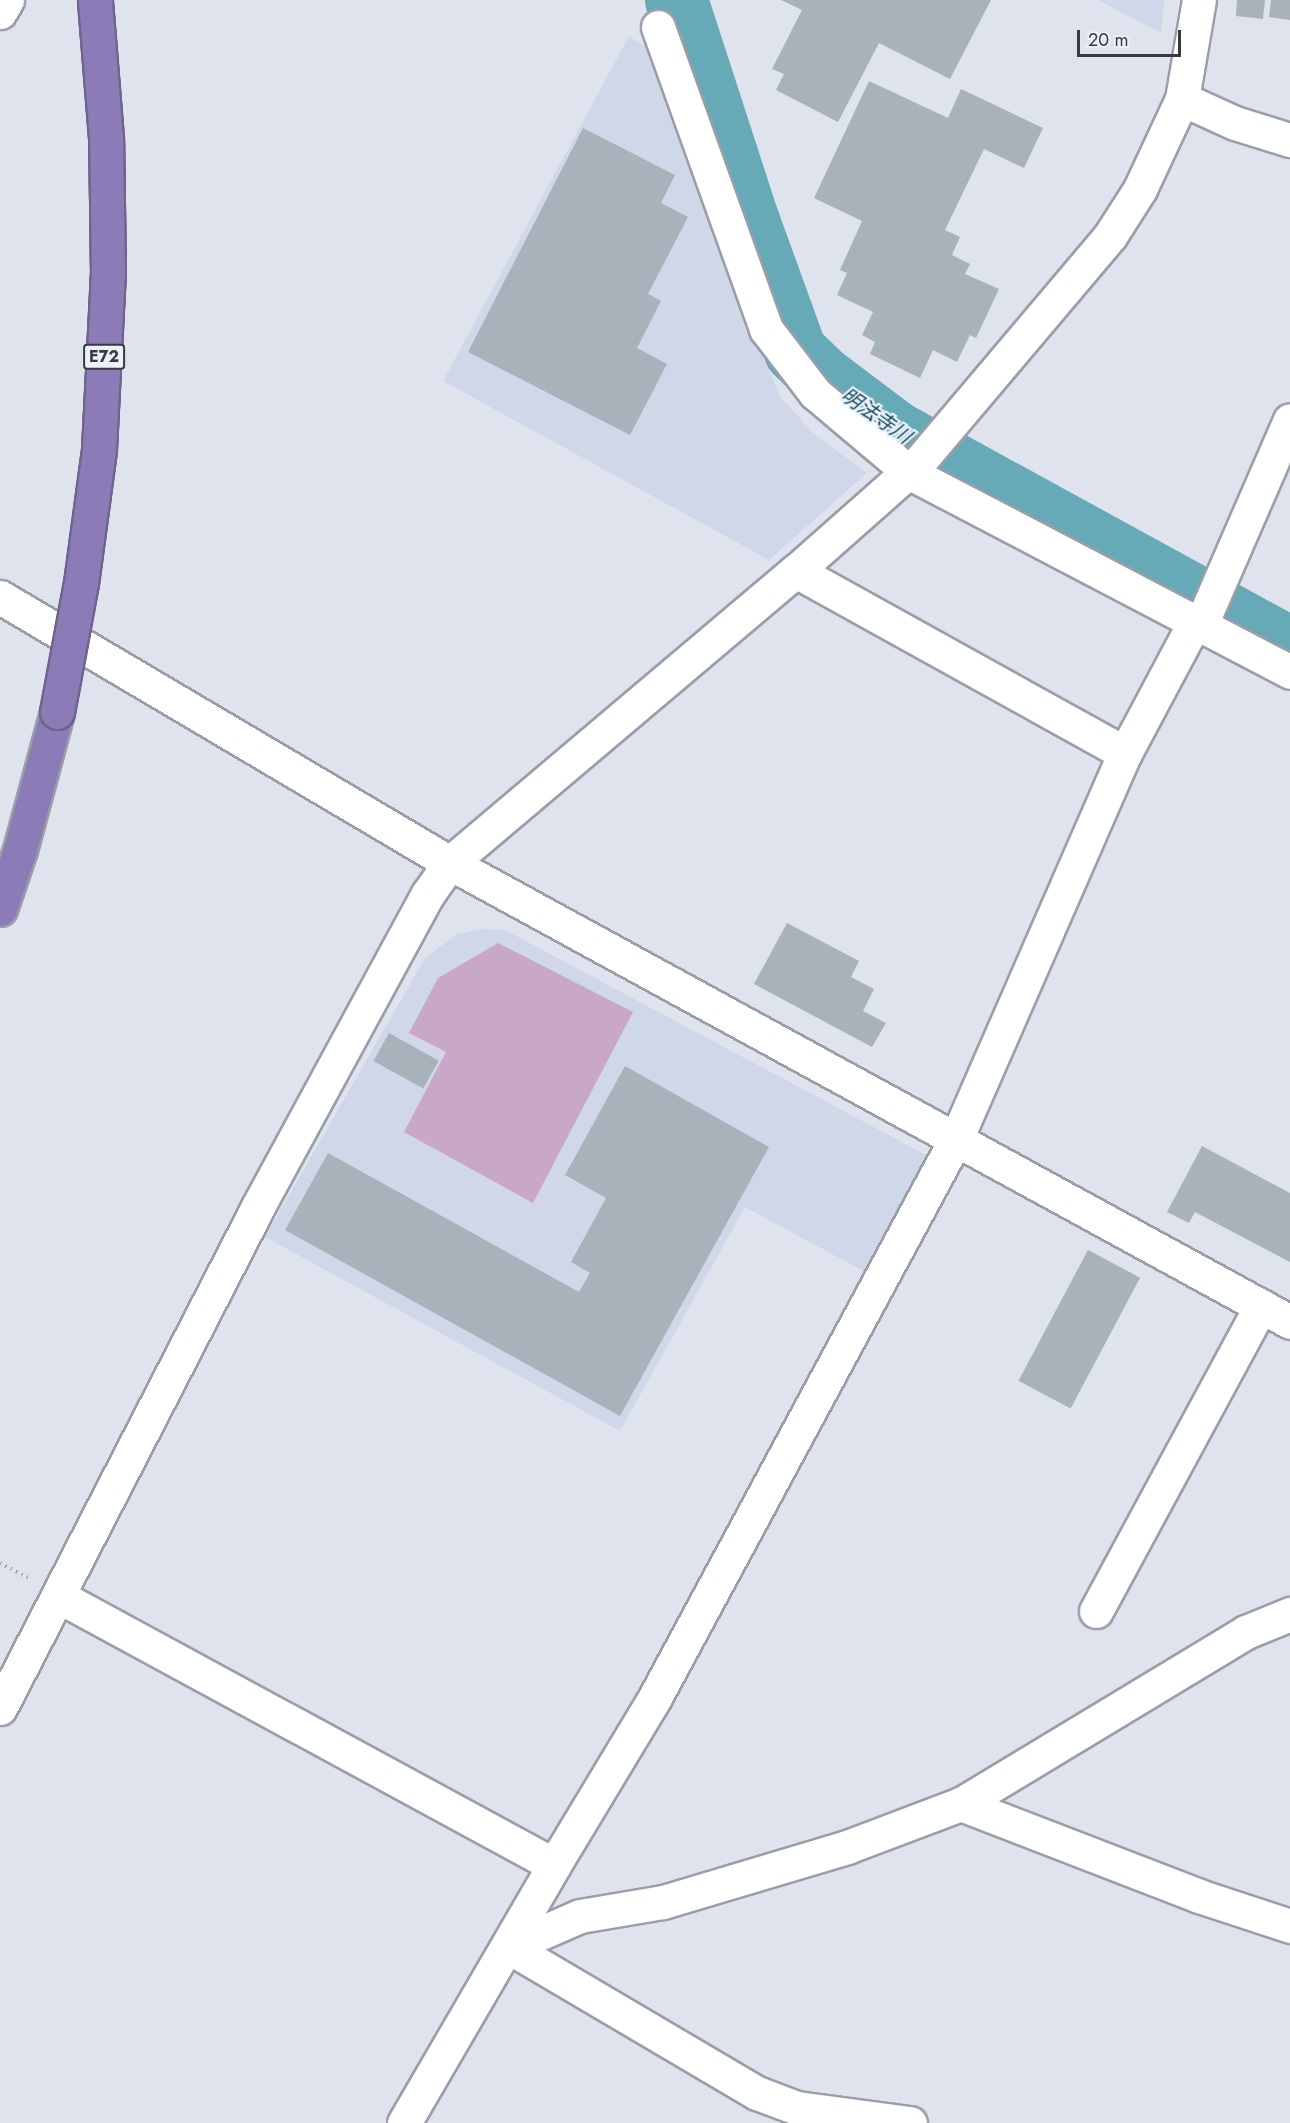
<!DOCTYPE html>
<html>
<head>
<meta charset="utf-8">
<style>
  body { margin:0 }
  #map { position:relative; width:1290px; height:2123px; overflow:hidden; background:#dee3ee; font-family:Jost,"Noto Sans JP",sans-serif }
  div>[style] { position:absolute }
  .built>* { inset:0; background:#d0d7e9 }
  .green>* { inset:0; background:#c8a7c9 }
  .river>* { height:63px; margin:-31.5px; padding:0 31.5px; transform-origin:31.5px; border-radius:31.5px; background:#66aab7 }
  .building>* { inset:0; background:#a8b2ba; transform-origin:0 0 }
  .path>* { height:4px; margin-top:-2px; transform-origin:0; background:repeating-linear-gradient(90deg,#a1a5ae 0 1.5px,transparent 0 6px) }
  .roads { filter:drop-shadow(2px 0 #9a9ea9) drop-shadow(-2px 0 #9a9ea9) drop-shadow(0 2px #9a9ea9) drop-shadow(0 -2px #9a9ea9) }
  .minor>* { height:33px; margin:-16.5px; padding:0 16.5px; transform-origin:16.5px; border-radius:16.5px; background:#fff }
  .highway>* { height:33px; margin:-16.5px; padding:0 16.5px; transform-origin:16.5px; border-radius:16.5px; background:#8b7bb7 }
  .bridges { filter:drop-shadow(2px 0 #6e648d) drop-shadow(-2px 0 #6e648d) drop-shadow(0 2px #6e648d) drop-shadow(0 -2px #6e648d) }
  .highway-bridge>* { height:33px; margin:-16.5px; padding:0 16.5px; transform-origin:16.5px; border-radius:16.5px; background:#8b7bb7 }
  span { translate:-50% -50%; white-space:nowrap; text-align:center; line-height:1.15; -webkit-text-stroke:4.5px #ebf0fb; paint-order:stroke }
  .shield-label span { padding:2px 4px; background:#ebf0fb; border:2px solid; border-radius:4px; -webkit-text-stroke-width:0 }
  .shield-label { font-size:16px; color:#383a3f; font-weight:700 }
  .water-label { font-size:20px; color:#104d57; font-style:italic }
  .scale { position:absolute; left:1077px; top:30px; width:104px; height:27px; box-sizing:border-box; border:3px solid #383a3f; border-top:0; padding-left:8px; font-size:18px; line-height:21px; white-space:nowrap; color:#383a3f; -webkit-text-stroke:4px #ebf0fb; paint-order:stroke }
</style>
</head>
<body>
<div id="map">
  <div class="built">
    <div style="clip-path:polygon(1098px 0,1164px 0,1161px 34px,1161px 33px)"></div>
    <div style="clip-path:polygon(629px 36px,649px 50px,708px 217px,779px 395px,814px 434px,867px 473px,769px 560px,443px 381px)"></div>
    <div style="clip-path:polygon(481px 929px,505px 930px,928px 1156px,867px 1273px,745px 1207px,620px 1431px,265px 1237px,425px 958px,457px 934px)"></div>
  </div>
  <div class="green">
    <div style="clip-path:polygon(498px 943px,633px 1012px,533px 1203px,404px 1132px,446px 1052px,409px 1033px,438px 978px)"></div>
  </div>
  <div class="river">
    <div style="left:676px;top:0;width:232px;rotate:72deg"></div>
    <div style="left:748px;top:221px;width:138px;rotate:70.1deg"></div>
    <div style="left:795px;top:351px;width:37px;rotate:44deg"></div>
    <div style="left:822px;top:377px;width:91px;rotate:37deg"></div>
    <div style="left:895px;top:432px;width:450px;rotate:28.7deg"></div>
  </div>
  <div class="building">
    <div style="clip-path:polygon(781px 0,991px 0,950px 79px,879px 43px,838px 122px,776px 90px,784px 74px,772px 69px,802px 10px)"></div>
    <div style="clip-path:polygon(1237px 0,1265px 0,1263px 19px,1236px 16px)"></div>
    <div style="clip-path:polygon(1271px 0,1290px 0,1290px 20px,1269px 17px)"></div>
    <div style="clip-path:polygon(869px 81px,948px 118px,961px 89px,1043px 128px,1024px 168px,984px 149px,945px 230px,960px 237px,952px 255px,970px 264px,965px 274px,999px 289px,976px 338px,970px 335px,957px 362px,933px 350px,920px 378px,870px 354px,875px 342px,862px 335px,873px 312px,837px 295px,847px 273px,840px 270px,862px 221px,814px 198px)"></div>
    <div style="clip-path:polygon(583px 128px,675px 175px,661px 203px,688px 217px,648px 294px,661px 301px,637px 348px,667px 364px,630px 435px,468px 352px)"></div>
    <div style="clip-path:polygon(787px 923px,859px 961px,851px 977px,874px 989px,863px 1011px,886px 1023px,872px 1047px,754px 984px)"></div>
    <div style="left:389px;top:1033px;width:57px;height:32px;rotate:29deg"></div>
    <div style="clip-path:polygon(625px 1066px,769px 1147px,620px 1416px,285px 1230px,328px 1153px,579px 1292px,590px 1273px,571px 1262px,606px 1198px,565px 1175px)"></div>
    <div style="clip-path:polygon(1202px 1146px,1290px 1193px,1290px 1262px,1195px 1212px,1189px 1223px,1167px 1212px)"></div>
    <div style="left:1088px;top:1250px;width:59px;height:148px;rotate:28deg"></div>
  </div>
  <div class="path">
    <div style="left:0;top:1563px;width:32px;rotate:28deg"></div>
  </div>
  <div class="roads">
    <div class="minor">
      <div style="left:0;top:12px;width:14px;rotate:-60deg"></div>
      <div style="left:658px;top:27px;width:321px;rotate:70.3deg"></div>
      <div style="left:766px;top:329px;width:81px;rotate:52.6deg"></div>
      <div style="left:815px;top:393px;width:124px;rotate:40.1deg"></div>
      <div style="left:910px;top:473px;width:429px;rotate:27.6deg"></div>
      <div style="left:1182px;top:99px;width:58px;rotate:24.4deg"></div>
      <div style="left:1235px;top:123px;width:58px;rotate:17.2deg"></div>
      <div style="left:796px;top:571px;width:376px;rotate:29deg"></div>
      <div style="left:0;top:597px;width:523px;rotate:30.59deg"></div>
      <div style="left:450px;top:863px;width:957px;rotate:28.65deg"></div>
      <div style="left:60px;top:1597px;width:562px;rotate:28.48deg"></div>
      <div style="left:554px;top:1865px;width:192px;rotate:-58.9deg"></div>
      <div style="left:653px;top:1701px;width:641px;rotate:-61.68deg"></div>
      <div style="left:957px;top:1137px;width:419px;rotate:-66.4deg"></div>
      <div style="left:1125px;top:753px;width:147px;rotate:-62deg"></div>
      <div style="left:1194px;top:623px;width:16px;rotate:-40deg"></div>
      <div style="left:1206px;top:613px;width:210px;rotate:-66.5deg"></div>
      <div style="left:1096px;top:1611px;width:347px;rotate:-61.6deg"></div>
      <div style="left:0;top:1708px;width:570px;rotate:-62.76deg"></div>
      <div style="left:261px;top:1201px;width:349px;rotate:-61.5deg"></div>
      <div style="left:428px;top:894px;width:38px;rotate:-55deg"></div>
      <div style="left:450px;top:863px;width:453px;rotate:-40.2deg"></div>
      <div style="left:796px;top:571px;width:164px;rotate:-41.5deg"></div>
      <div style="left:919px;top:462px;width:296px;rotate:-49.8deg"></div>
      <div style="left:1110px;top:236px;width:56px;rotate:-57.4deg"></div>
      <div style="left:1140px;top:189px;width:99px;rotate:-65deg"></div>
      <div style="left:1182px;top:99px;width:100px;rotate:-80.3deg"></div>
      <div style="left:961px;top:1804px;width:255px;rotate:21.1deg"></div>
      <div style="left:1199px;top:1896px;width:96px;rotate:18.2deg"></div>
      <div style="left:509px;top:1947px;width:77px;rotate:-23.6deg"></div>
      <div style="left:580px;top:1916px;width:84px;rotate:-9.6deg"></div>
      <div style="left:663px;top:1902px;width:192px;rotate:-16.6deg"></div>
      <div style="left:847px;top:1847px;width:122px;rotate:-20.7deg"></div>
      <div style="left:961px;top:1804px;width:333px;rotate:-31.1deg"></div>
      <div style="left:1246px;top:1632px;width:48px;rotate:-22.2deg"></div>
      <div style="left:509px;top:1947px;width:288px;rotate:30.5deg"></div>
      <div style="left:757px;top:2093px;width:43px;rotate:20.6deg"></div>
      <div style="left:797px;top:2108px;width:114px;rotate:7.6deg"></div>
      <div style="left:404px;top:2123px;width:298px;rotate:-59.8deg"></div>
    </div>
    <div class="highway">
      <div style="left:0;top:909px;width:62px;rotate:-71.3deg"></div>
      <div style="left:20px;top:850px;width:143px;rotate:-75deg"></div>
    </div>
  </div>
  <div class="bridges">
    <div class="highway-bridge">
      <div style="left:57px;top:712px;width:131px;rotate:-79.5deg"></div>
      <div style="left:81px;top:583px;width:135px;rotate:-82.3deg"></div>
      <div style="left:99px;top:449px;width:175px;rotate:-87.1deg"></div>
      <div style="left:108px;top:274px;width:136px;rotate:-90.8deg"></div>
      <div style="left:106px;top:138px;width:138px;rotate:-94.6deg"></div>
    </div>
  </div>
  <div class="shield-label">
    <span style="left:104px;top:357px">E72</span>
  </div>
  <div class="water-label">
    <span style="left:876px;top:416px;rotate:35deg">明法寺川</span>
  </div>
  <div class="scale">20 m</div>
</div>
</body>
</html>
